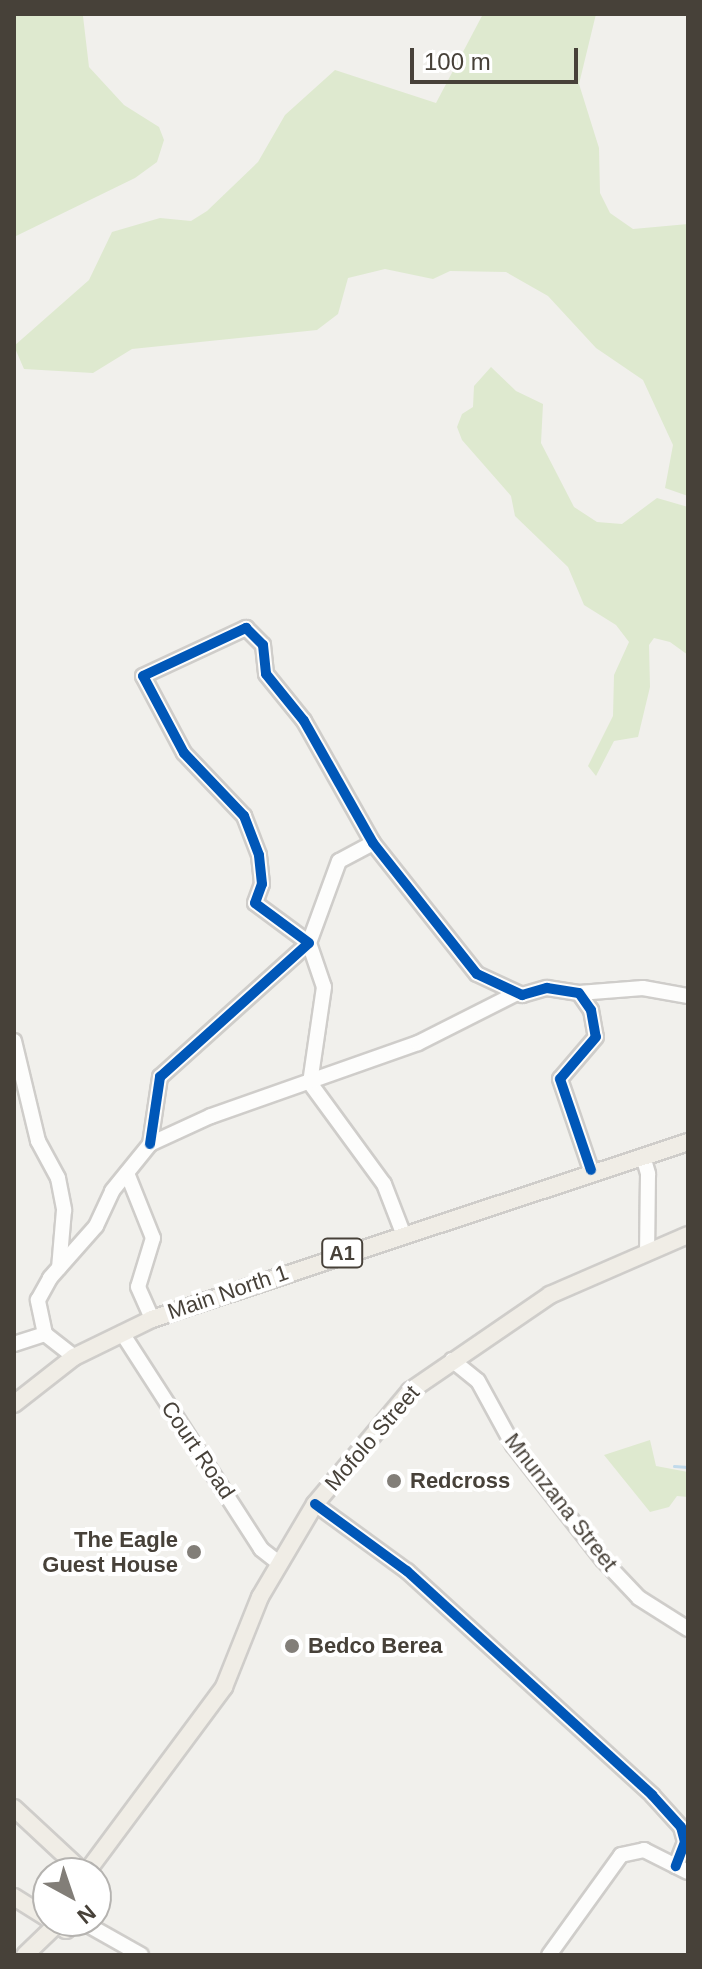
<!DOCTYPE html>
<html>
<head>
<meta charset="utf-8">
<style>
  body { margin:0 }
  #map { position:relative; width:702px; height:1969px; overflow:hidden; background:#f1f0ec; font-family:Arial,sans-serif }
  div>[style] { position:absolute }
  .green>* { inset:0; background:#dee9cf }
  .stream>* { height:3px; margin:-1.5px; padding:0 1.5px; transform-origin:1.5px; border-radius:1.5px; background:#c1daeb }
  .roads { filter:drop-shadow(2px 0 #cfcdca) drop-shadow(-2px 0 #cfcdca) drop-shadow(0 2px #cfcdca) drop-shadow(0 -2px #cfcdca) }
  .minor>* { height:14px; margin:-7px; padding:0 7px; transform-origin:7px; border-radius:7px; background:#fdfdfc }
  .major>* { height:16px; margin:-8px; padding:0 8px; transform-origin:8px; border-radius:8px; background:#f0ede6 }
  .cycleway>* { height:10px; margin:-5px; padding:0 5px; transform-origin:5px; border-radius:5px; background:#0057b8 }
  .dots>* { width:22px; height:22px; translate:-50% -50%; box-sizing:border-box; border:4px solid #fff; border-radius:50% }
  span { translate:-50% -50%; white-space:nowrap; text-align:center; line-height:1.15; -webkit-text-stroke:8px #fff; paint-order:stroke }
  .shield-label span { padding:2px 6px; background:#fff; border:2px solid; border-radius:6px; -webkit-text-stroke-width:0 }
  .shield-label { font-size:20px; color:#474139; font-weight:700 }
  .street-label { font-size:22px; color:#474139 }
  .poi-label { font-size:22px; color:#474139; font-weight:700 }
  .left { translate:0 -50%; text-align:left }
  .right { translate:-100% -50%; text-align:right }
  .frame { position:absolute; inset:0; border:16px solid #474139; pointer-events:none }
  .north { position:absolute; left:32px; top:1857px; width:80px; height:80px; box-sizing:border-box; background:#fff; border:2px solid #b5b3b0; border-radius:50%; rotate:140deg; font-size:22px; font-weight:700; line-height:32px; text-align:center; color:#474139 }
  .north::after { content:''; display:block; margin:auto; width:28px; height:36px; background:#827e78; clip-path:polygon(50% 0,100% 100%,50% 72%,0 100%) }
  .scale { position:absolute; left:410px; top:48px; width:168px; height:36px; box-sizing:border-box; border:4px solid #474139; border-top:0; padding-left:10px; font-size:24px; line-height:28px; white-space:nowrap; color:#474139; -webkit-text-stroke:6px #fff; paint-order:stroke }
</style>
</head>
<body>
<div id="map">
  <div class="green">
    <div style="clip-path:polygon(14px 14px,83px 16px,89px 67px,124px 105px,159px 127px,164px 140px,157px 162px,135px 178px,14px 237px)"></div>
    <div style="clip-path:polygon(483px 14px,596px 14px,579px 84px,599px 148px,600px 193px,610px 213px,633px 229px,688px 224px,688px 496px,665px 488px,673px 445px,643px 380px,596px 348px,548px 296px,506px 272px,450px 271px,433px 279px,385px 269px,348px 278px,338px 314px,317px 330px,132px 349px,93px 373px,24px 369px,14px 346px,89px 280px,112px 232px,160px 218px,191px 221px,207px 211px,258px 162px,285px 115px,335px 70px,436px 103px)"></div>
    <div style="clip-path:polygon(491px 367px,516px 391px,543px 404px,541px 443px,574px 507px,597px 522px,622px 524px,657px 498px,688px 507px,688px 655px,670px 642px,654px 638px,649px 645px,650px 687px,638px 737px,614px 741px,596px 776px,588px 766px,613px 716px,614px 675px,629px 642px,616px 625px,584px 605px,568px 567px,515px 516px,511px 496px,462px 440px,457px 427px,462px 414px,473px 407px,474px 386px)"></div>
    <div style="clip-path:polygon(650px 1440px,656px 1466px,688px 1472px,688px 1497px,677px 1496px,669px 1507px,650px 1512px,604px 1455px)"></div>
  </div>
  <div class="stream">
    <div style="left:674px;top:1466px;width:14px;rotate:4deg"></div>
  </div>
  <div class="roads">
    <div class="minor">
      <div style="left:373px;top:843px;width:38px;rotate:152deg"></div>
      <div style="left:339px;top:861px;width:87px;rotate:110.1deg"></div>
      <div style="left:309px;top:943px;width:46px;rotate:71.2deg"></div>
      <div style="left:324px;top:987px;width:97px;rotate:98.3deg"></div>
      <div style="left:310px;top:1083px;width:125px;rotate:53.8deg"></div>
      <div style="left:384px;top:1184px;width:53px;rotate:68.8deg"></div>
      <div style="left:579px;top:993px;width:64px;rotate:-4.5deg"></div>
      <div style="left:643px;top:988px;width:46px;rotate:10.1deg"></div>
      <div style="left:14px;top:1041px;width:103px;rotate:76.5deg"></div>
      <div style="left:38px;top:1141px;width:42px;rotate:61.6deg"></div>
      <div style="left:58px;top:1178px;width:33px;rotate:79deg"></div>
      <div style="left:64px;top:1210px;width:58px;rotate:94.9deg"></div>
      <div style="left:150px;top:1144px;width:68px;rotate:-81.5deg"></div>
      <div style="left:160px;top:1077px;width:200px;rotate:-42deg"></div>
      <div style="left:309px;top:943px;width:67px;rotate:-143.5deg"></div>
      <div style="left:255px;top:903px;width:20px;rotate:-70deg"></div>
      <div style="left:262px;top:884px;width:29px;rotate:-96deg"></div>
      <div style="left:259px;top:855px;width:42px;rotate:-111deg"></div>
      <div style="left:244px;top:816px;width:87px;rotate:-133.6deg"></div>
      <div style="left:184px;top:753px;width:87px;rotate:-118deg"></div>
      <div style="left:143px;top:676px;width:114px;rotate:-25deg"></div>
      <div style="left:246px;top:628px;width:24px;rotate:45deg"></div>
      <div style="left:263px;top:645px;width:29px;rotate:84deg"></div>
      <div style="left:266px;top:674px;width:60px;rotate:51deg"></div>
      <div style="left:304px;top:721px;width:140px;rotate:60.5deg"></div>
      <div style="left:373px;top:843px;width:167px;rotate:51.6deg"></div>
      <div style="left:477px;top:974px;width:50px;rotate:25deg"></div>
      <div style="left:522px;top:995px;width:26px;rotate:-16deg"></div>
      <div style="left:547px;top:988px;width:32px;rotate:9deg"></div>
      <div style="left:579px;top:993px;width:21px;rotate:55deg"></div>
      <div style="left:591px;top:1010px;width:27px;rotate:80deg"></div>
      <div style="left:596px;top:1037px;width:55px;rotate:130.6deg"></div>
      <div style="left:560px;top:1079px;width:96px;rotate:71.2deg"></div>
      <div style="left:643px;top:1156px;width:19px;rotate:74deg"></div>
      <div style="left:648px;top:1174px;width:77px;rotate:90.7deg"></div>
      <div style="left:127px;top:1173px;width:70px;rotate:68.2deg"></div>
      <div style="left:153px;top:1238px;width:51px;rotate:107deg"></div>
      <div style="left:138px;top:1287px;width:35px;rotate:66deg"></div>
      <div style="left:122px;top:1333px;width:257px;rotate:57.2deg"></div>
      <div style="left:261px;top:1549px;width:23px;rotate:38deg"></div>
      <div style="left:45px;top:1334px;width:35px;rotate:-102deg"></div>
      <div style="left:38px;top:1300px;width:25px;rotate:-61deg"></div>
      <div style="left:50px;top:1278px;width:69px;rotate:-48.5deg"></div>
      <div style="left:96px;top:1226px;width:38px;rotate:-65deg"></div>
      <div style="left:112px;top:1191px;width:60px;rotate:-51deg"></div>
      <div style="left:150px;top:1144px;width:67px;rotate:-24.7deg"></div>
      <div style="left:211px;top:1116px;width:219px;rotate:-19.4deg"></div>
      <div style="left:418px;top:1043px;width:109px;rotate:-26.8deg"></div>
      <div style="left:14px;top:1344px;width:33px;rotate:-18deg"></div>
      <div style="left:45px;top:1334px;width:37px;rotate:38deg"></div>
      <div style="left:452px;top:1360px;width:33px;rotate:39deg"></div>
      <div style="left:478px;top:1381px;width:73px;rotate:61.3deg"></div>
      <div style="left:513px;top:1445px;width:146px;rotate:52deg"></div>
      <div style="left:603px;top:1560px;width:52px;rotate:46.5deg"></div>
      <div style="left:639px;top:1598px;width:58px;rotate:32.3deg"></div>
      <div style="left:315px;top:1504px;width:114px;rotate:36.1deg"></div>
      <div style="left:407px;top:1571px;width:332px;rotate:42.4deg"></div>
      <div style="left:652px;top:1795px;width:43px;rotate:47.8deg"></div>
      <div style="left:681px;top:1827px;width:16px;rotate:75deg"></div>
      <div style="left:685px;top:1842px;width:26px;rotate:111deg"></div>
      <div style="left:81px;top:1921px;width:69px;rotate:29.5deg"></div>
      <div style="left:549px;top:1955px;width:123px;rotate:-54.2deg"></div>
      <div style="left:621px;top:1855px;width:24px;rotate:-12deg"></div>
      <div style="left:644px;top:1850px;width:49px;rotate:26.6deg"></div>
    </div>
    <div class="major">
      <div style="left:14px;top:1404px;width:76px;rotate:-38.1deg"></div>
      <div style="left:74px;top:1357px;width:87px;rotate:-26deg"></div>
      <div style="left:152px;top:1319px;width:564px;rotate:-18.27deg"></div>
      <div style="left:14px;top:1808px;width:96px;rotate:42.9deg"></div>
      <div style="left:86px;top:1873px;width:232px;rotate:-53.4deg"></div>
      <div style="left:224px;top:1687px;width:97px;rotate:-68.2deg"></div>
      <div style="left:260px;top:1597px;width:108px;rotate:-59.4deg"></div>
      <div style="left:315px;top:1504px;width:148px;rotate:-49.9deg"></div>
      <div style="left:410px;top:1391px;width:170px;rotate:-34.4deg"></div>
      <div style="left:550px;top:1295px;width:150px;rotate:-23.5deg"></div>
      <div style="left:14px;top:1897px;width:40px;rotate:32deg"></div>
      <div style="left:51px;top:1921px;width:17px;rotate:31deg"></div>
      <div style="left:66px;top:1930px;width:13px;rotate:-45deg"></div>
      <div style="left:25px;top:1955px;width:40px;rotate:-44deg"></div>
    </div>
  </div>
  <div class="cycleway">
    <div style="left:150px;top:1144px;width:68px;rotate:-81.5deg"></div>
    <div style="left:160px;top:1077px;width:200px;rotate:-42deg"></div>
    <div style="left:309px;top:943px;width:67px;rotate:-143.5deg"></div>
    <div style="left:255px;top:903px;width:20px;rotate:-70deg"></div>
    <div style="left:262px;top:884px;width:29px;rotate:-96deg"></div>
    <div style="left:259px;top:855px;width:42px;rotate:-111deg"></div>
    <div style="left:244px;top:816px;width:87px;rotate:-133.6deg"></div>
    <div style="left:184px;top:753px;width:87px;rotate:-118deg"></div>
    <div style="left:143px;top:676px;width:114px;rotate:-25deg"></div>
    <div style="left:246px;top:628px;width:24px;rotate:45deg"></div>
    <div style="left:263px;top:645px;width:29px;rotate:84deg"></div>
    <div style="left:266px;top:674px;width:60px;rotate:51deg"></div>
    <div style="left:304px;top:721px;width:140px;rotate:60.5deg"></div>
    <div style="left:373px;top:843px;width:167px;rotate:51.6deg"></div>
    <div style="left:477px;top:974px;width:50px;rotate:25deg"></div>
    <div style="left:522px;top:995px;width:26px;rotate:-16deg"></div>
    <div style="left:547px;top:988px;width:32px;rotate:9deg"></div>
    <div style="left:579px;top:993px;width:21px;rotate:55deg"></div>
    <div style="left:591px;top:1010px;width:27px;rotate:80deg"></div>
    <div style="left:596px;top:1037px;width:55px;rotate:130.6deg"></div>
    <div style="left:560px;top:1079px;width:96px;rotate:71.2deg"></div>
    <div style="left:315px;top:1504px;width:114px;rotate:36.1deg"></div>
    <div style="left:407px;top:1571px;width:332px;rotate:42.4deg"></div>
    <div style="left:652px;top:1795px;width:43px;rotate:47.8deg"></div>
    <div style="left:681px;top:1827px;width:16px;rotate:75deg"></div>
    <div style="left:685px;top:1842px;width:26px;rotate:111deg"></div>
  </div>
  <div class="dots">
    <div style="left:394px;top:1481px;background:#827e78"></div>
    <div style="left:194px;top:1552px;background:#827e78"></div>
    <div style="left:292px;top:1646px;background:#827e78"></div>
  </div>
  <div class="shield-label">
    <span style="left:342px;top:1253px">A1</span>
  </div>
  <div class="street-label">
    <span style="left:228px;top:1292px;rotate:-19deg">Main North 1</span>
    <span style="left:372px;top:1438px;rotate:-49deg">Mofolo Street</span>
    <span style="left:198px;top:1450px;rotate:56deg">Court Road</span>
    <span style="left:561px;top:1502px;rotate:52deg">Mnunzana Street</span>
  </div>
  <div class="poi-label">
    <span class="left" style="left:410px;top:1481px">Redcross</span>
    <span class="right" style="left:178px;top:1552px">The Eagle<br>Guest House</span>
    <span class="left" style="left:308px;top:1646px">Bedco Berea</span>
  </div>
  <div class="frame"></div>
  <div class="north">N</div>
  <div class="scale">100 m</div>
</div>
</body>
</html>
